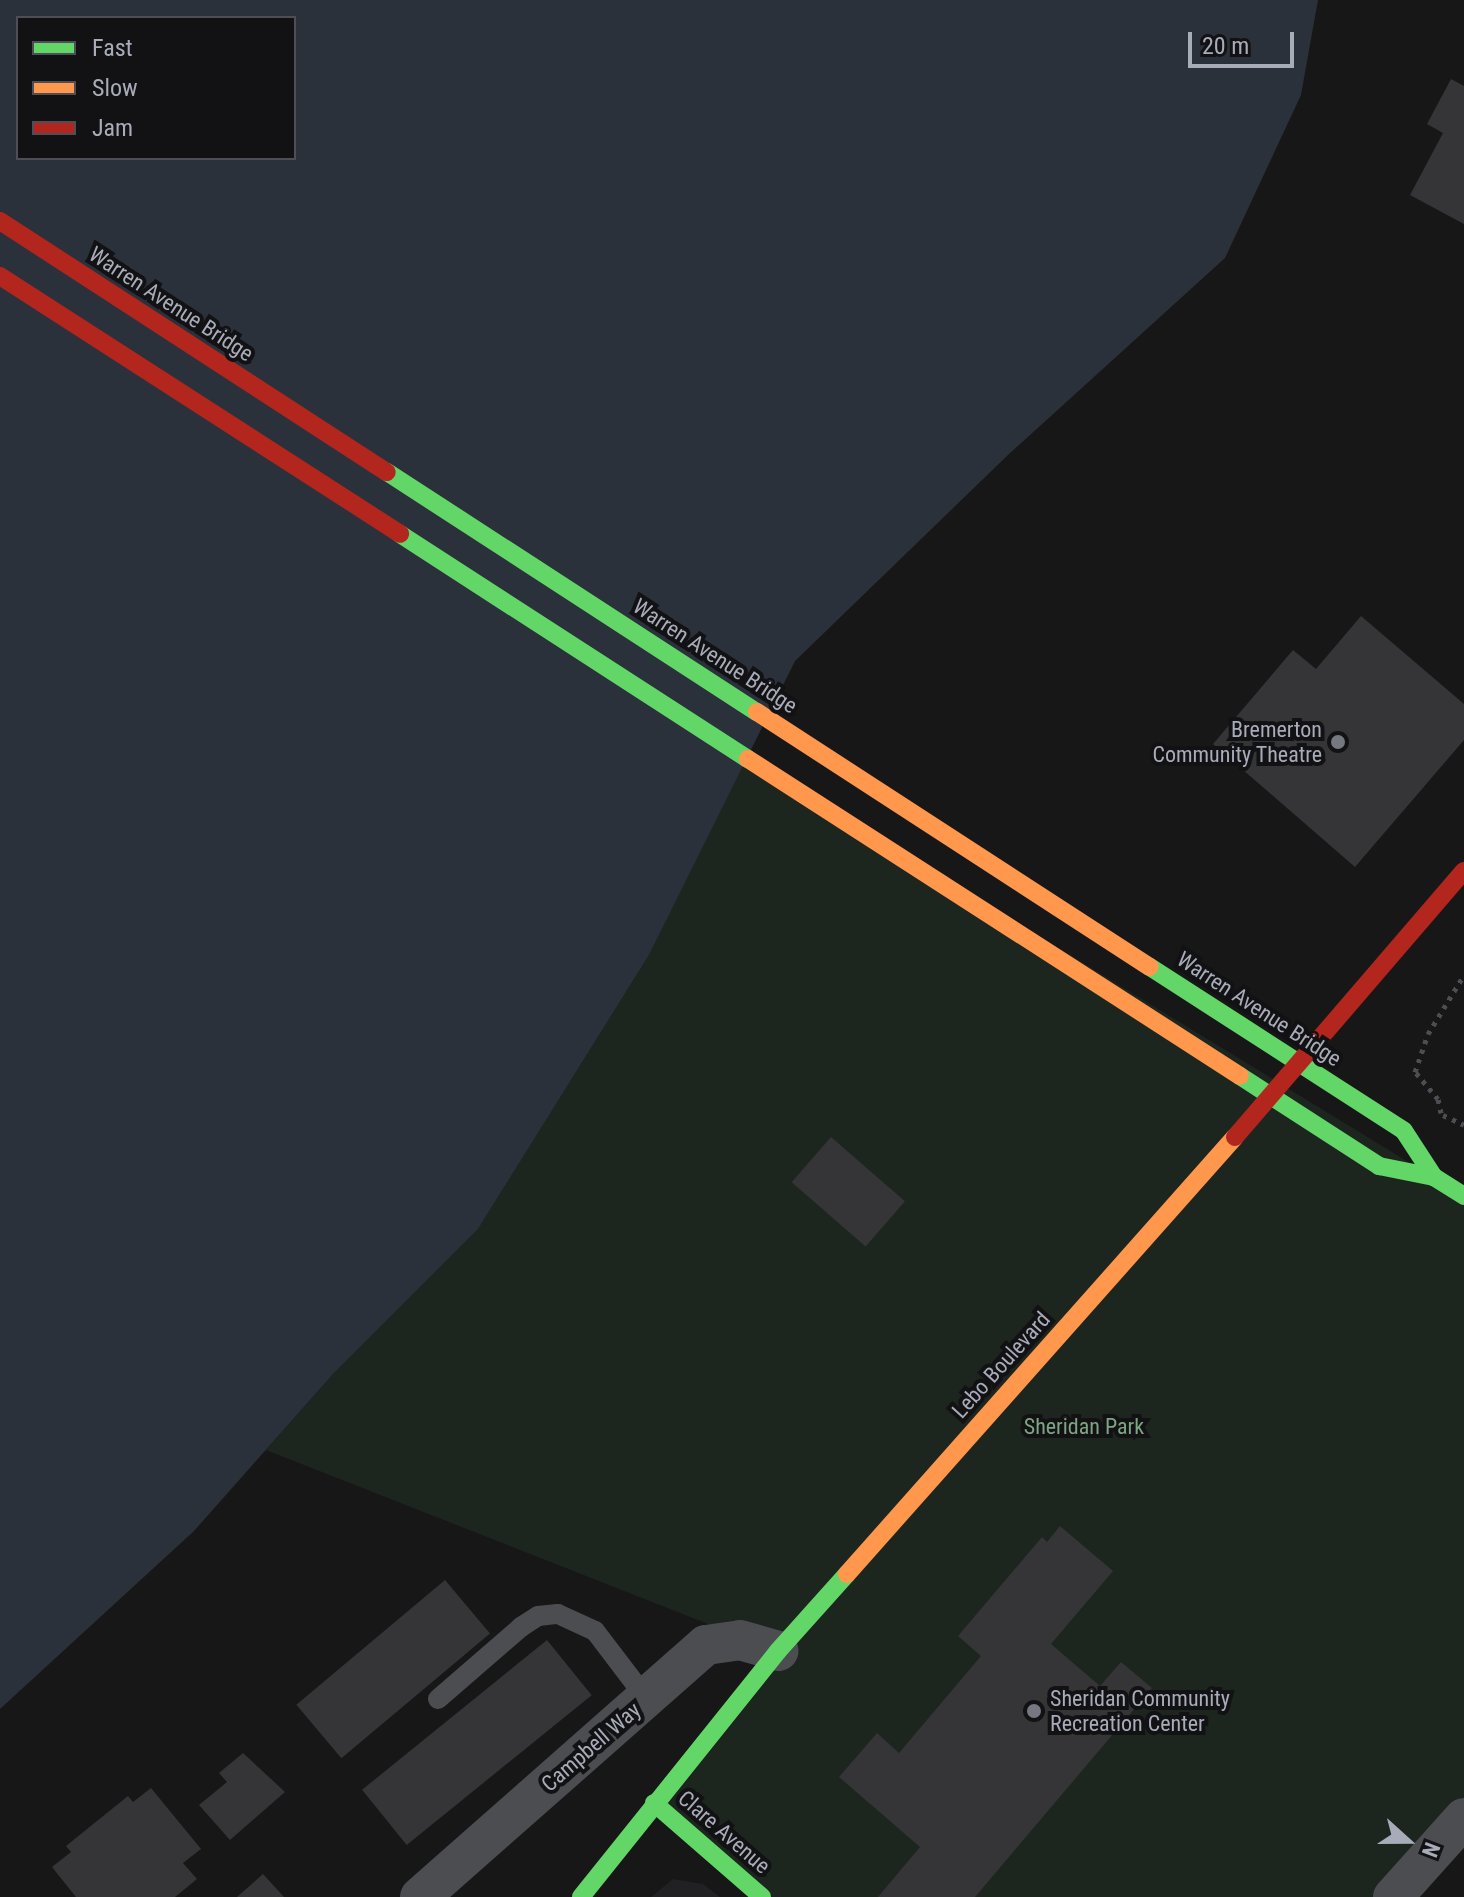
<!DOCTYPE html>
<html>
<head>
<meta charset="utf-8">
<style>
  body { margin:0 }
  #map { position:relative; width:1464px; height:1897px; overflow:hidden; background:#171718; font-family:"Roboto Condensed",sans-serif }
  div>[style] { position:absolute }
  .built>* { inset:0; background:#212124 }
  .green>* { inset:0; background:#1d251f }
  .water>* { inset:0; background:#2a313a }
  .building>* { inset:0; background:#353537; transform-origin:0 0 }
  .path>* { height:5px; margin-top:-2.5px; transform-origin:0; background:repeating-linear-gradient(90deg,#4d4e52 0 4px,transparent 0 10px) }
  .lane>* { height:20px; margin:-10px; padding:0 10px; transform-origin:10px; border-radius:10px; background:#4b4d51 }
  .street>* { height:40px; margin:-20px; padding:0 20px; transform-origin:20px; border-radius:20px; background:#4b4d51 }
  .fast>* { height:18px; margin:-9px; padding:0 9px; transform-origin:9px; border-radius:9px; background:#63d668 }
  .slow>* { height:18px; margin:-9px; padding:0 9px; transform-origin:9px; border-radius:9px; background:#ff974d }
  .jam>* { height:18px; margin:-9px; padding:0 9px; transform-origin:9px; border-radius:9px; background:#b3261e }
  .dots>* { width:22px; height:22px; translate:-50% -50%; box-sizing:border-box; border:4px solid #121114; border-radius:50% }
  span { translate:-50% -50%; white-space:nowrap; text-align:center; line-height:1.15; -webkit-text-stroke:8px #121114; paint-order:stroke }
  .street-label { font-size:22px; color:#a8acb9 }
  .poi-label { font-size:22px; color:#a8acb9 }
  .right { translate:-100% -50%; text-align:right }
  .left { translate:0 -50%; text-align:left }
  .park-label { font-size:22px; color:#7ea583 }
  .legend { position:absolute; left:16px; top:16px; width:280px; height:144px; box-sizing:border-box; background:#121114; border:2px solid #4e4f56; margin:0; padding:10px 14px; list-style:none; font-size:24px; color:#a8acb9 }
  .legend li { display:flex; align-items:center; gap:16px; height:40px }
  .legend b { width:40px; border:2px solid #4e4f56 }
  .north { position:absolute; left:1368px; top:1801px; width:80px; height:80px; -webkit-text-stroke:6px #121114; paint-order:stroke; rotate:111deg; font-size:22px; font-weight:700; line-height:32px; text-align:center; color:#a8acb9 }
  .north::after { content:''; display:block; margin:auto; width:28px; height:36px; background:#a8acb9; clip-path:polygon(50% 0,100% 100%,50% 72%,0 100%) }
  .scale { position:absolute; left:1188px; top:32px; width:106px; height:36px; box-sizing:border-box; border:4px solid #a8acb9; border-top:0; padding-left:10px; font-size:24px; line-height:28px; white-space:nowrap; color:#a8acb9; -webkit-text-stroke:6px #121114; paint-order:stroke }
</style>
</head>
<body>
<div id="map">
  <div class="built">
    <div style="clip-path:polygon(673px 1879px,703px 1884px,720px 1897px,651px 1897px)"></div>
  </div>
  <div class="green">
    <div style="clip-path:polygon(746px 757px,1464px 1196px,1464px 1818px,1393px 1897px,762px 1897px,654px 1803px,777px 1651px,266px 1450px,334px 1373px,478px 1229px,649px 955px)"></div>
  </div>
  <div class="water">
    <div style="clip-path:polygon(evenodd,0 0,1318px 0,1301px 95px,1225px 258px,1009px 454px,795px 661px,649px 955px,478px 1229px,334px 1373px,194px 1531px,0 1709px,0 0,18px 18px,294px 18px,294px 158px,18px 158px,18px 18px)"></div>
  </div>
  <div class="building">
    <div style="clip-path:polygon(1451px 79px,1464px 86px,1464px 224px,1410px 195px,1443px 133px,1427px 124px)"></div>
    <div style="clip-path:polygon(1361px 616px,1464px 704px,1464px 740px,1355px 867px,1213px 744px,1293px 650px,1316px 669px)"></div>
    <div style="left:831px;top:1137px;width:98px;height:60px;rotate:41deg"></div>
    <div style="clip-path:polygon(1060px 1526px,1113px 1571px,1051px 1644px,1100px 1686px,1121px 1662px,1152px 1688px,975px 1897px,878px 1897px,920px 1847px,839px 1777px,877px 1733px,899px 1753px,981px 1656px,958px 1636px,1042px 1537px,1047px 1542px)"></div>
    <div style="left:445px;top:1580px;width:70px;height:194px;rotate:50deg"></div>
    <div style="left:547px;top:1640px;width:71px;height:238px;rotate:51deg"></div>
    <div style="clip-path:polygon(243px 1753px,285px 1792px,230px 1840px,199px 1805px,227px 1782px,219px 1773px)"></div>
    <div style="clip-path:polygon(151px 1788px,201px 1849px,183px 1863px,197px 1879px,175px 1897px,76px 1897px,52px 1867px,71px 1852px,66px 1846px,128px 1796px,133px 1802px)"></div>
    <div style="clip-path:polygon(263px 1874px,284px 1897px,237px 1897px)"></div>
  </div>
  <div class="path">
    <div style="left:1441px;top:1113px;width:14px;rotate:-102deg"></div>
    <div style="left:1438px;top:1099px;width:35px;rotate:-130deg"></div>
    <div style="left:1415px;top:1072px;width:40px;rotate:-71.1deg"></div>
    <div style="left:1428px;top:1034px;width:69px;rotate:-58.6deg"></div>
    <div style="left:1443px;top:1115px;width:23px;rotate:25deg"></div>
  </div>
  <div class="lane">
    <div style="left:438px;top:1699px;width:110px;rotate:-40.9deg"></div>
    <div style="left:521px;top:1627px;width:20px;rotate:-33deg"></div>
    <div style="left:538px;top:1616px;width:20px;rotate:-6deg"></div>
    <div style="left:558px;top:1614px;width:41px;rotate:24.7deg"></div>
    <div style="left:595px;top:1631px;width:84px;rotate:52.7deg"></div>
  </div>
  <div class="street">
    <div style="left:420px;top:1897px;width:381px;rotate:-41.4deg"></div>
    <div style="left:706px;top:1645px;width:34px;rotate:-8deg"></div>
    <div style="left:740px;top:1640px;width:40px;rotate:16deg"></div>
    <div style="left:1393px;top:1897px;width:106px;rotate:-48.1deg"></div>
  </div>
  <div class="fast">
    <div style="left:387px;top:472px;width:441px;rotate:33deg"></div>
    <div style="left:400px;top:534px;width:414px;rotate:32.9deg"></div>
    <div style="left:1150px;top:967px;width:302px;rotate:32.8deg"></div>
    <div style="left:1404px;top:1131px;width:55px;rotate:56.9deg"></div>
    <div style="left:1240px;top:1076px;width:166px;rotate:32.9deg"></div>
    <div style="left:1379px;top:1166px;width:56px;rotate:11.3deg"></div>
    <div style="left:1434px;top:1177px;width:36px;rotate:32deg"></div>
    <div style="left:654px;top:1803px;width:143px;rotate:41deg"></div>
    <div style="left:581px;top:1897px;width:315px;rotate:-51.3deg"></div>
    <div style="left:778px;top:1651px;width:103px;rotate:-48.1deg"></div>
  </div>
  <div class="slow">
    <div style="left:757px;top:712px;width:468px;rotate:33deg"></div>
    <div style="left:748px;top:759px;width:585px;rotate:32.79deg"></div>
    <div style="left:847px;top:1574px;width:584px;rotate:-48.4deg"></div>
  </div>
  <div class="jam">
    <div style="left:0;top:221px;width:461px;rotate:33deg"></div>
    <div style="left:0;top:276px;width:476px;rotate:32.8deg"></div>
    <div style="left:1235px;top:1137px;width:351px;rotate:-49.3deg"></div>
  </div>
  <div class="dots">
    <div style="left:1338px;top:742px;background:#757881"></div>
    <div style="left:1034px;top:1711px;background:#757881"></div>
  </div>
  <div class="street-label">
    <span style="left:171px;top:304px;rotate:33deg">Warren Avenue Bridge</span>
    <span style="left:715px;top:656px;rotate:33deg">Warren Avenue Bridge</span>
    <span style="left:1259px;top:1009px;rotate:33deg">Warren Avenue Bridge</span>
    <span style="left:1001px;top:1365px;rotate:-48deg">Lebo Boulevard</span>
    <span style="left:591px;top:1747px;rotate:-41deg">Campbell Way</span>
    <span style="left:724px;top:1832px;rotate:41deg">Clare Avenue</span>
  </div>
  <div class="poi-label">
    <span class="right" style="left:1322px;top:742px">Bremerton<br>Community Theatre</span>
    <span class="left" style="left:1050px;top:1711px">Sheridan Community<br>Recreation Center</span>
  </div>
  <div class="park-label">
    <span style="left:1084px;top:1427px">Sheridan Park</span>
  </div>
  <ul class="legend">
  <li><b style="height:10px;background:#63d668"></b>Fast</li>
  <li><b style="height:10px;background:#ff974d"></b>Slow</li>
  <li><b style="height:10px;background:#b3261e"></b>Jam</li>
  </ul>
  <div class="north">N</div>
  <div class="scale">20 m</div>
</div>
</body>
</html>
